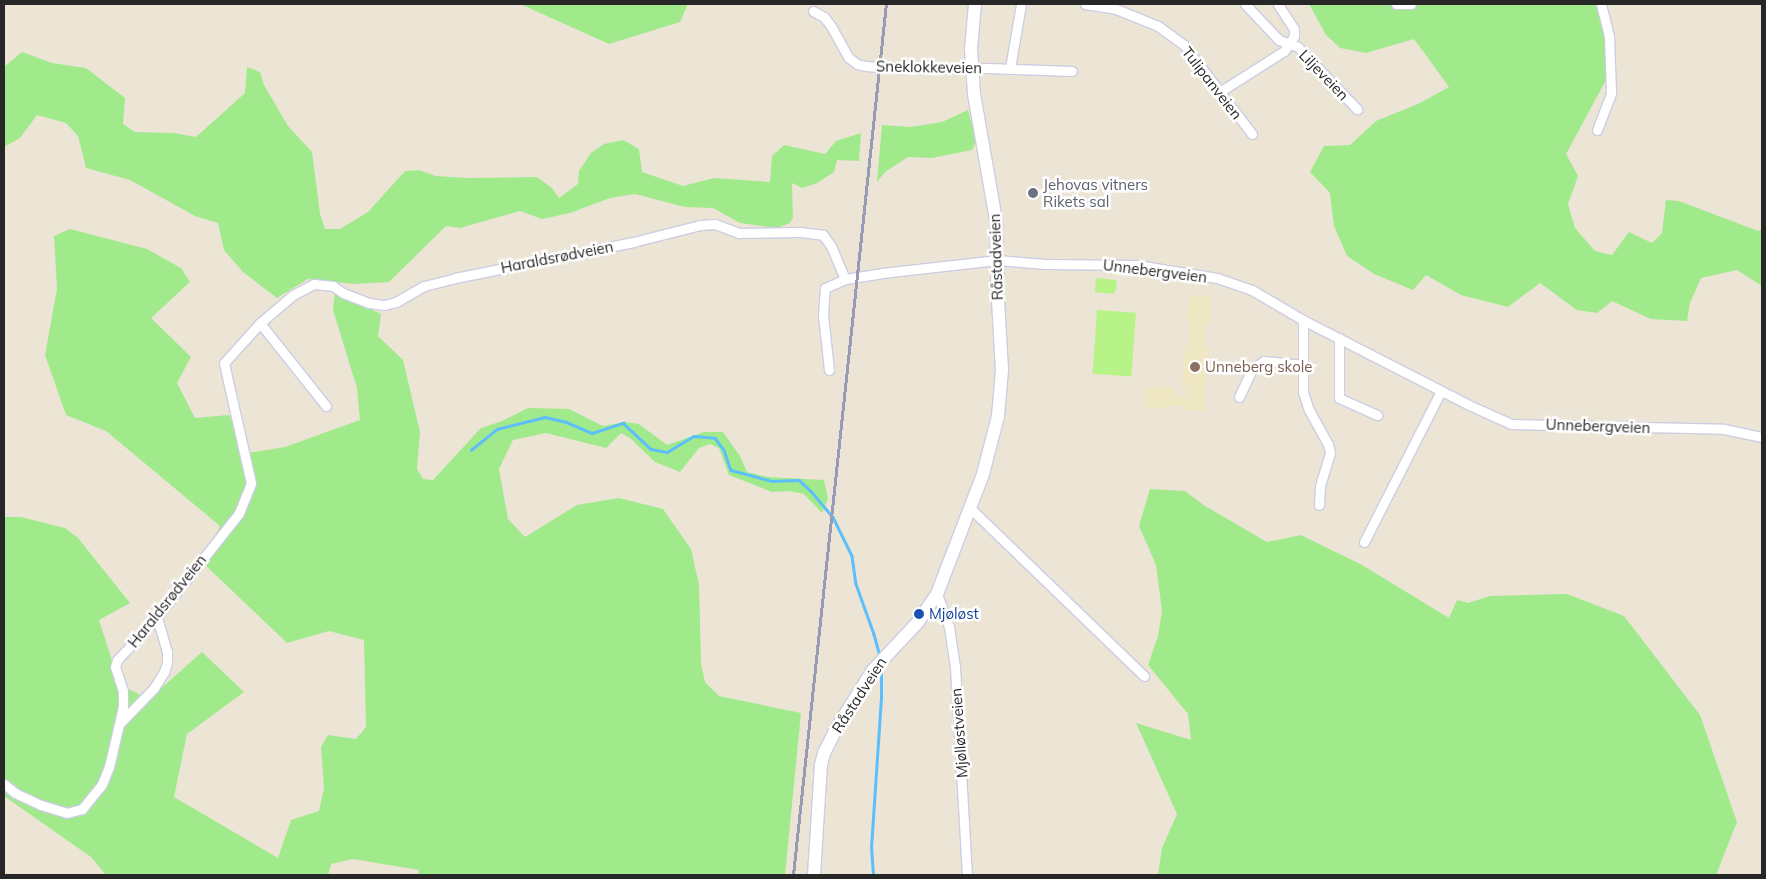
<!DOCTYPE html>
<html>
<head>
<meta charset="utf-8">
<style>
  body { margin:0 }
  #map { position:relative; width:1766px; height:879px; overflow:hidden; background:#ece5d6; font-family:Mulish,sans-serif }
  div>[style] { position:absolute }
  .education>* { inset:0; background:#f0e7c3 }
  .green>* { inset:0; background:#a0ea8c }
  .pitch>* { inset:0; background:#b7f386; transform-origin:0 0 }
  .stream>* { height:2.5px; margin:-1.25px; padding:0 1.25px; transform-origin:1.25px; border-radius:1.25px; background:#5cbefb }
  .roads { filter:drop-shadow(1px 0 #cccde3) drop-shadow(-1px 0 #cccde3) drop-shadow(0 1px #cccde3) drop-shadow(0 -1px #cccde3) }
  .minor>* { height:9px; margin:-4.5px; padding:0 4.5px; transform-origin:4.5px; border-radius:4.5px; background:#fff }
  .secondary>* { height:12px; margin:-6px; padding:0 6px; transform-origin:6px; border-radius:6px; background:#fff }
  .rail>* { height:2.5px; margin:-1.25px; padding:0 1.25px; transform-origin:1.25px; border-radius:1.25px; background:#999ab4 }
  .dots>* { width:14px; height:14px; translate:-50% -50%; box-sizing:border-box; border:2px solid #fff; border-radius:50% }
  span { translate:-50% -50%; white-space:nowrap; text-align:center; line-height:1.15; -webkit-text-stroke:5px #fff; paint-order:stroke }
  .street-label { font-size:15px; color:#272727 }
  .worship-label { font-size:15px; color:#5b616d }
  .left { translate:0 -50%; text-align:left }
  .education-label { font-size:15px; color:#785e54 }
  .transit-label { font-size:15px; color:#164399 }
  .frame { position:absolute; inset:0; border:5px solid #272727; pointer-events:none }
</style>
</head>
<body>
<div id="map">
  <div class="education">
    <div style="clip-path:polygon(1189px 295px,1211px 297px,1209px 324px,1206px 324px,1204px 347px,1208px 348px,1204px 411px,1185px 410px,1185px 406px,1172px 405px,1171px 408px,1144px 407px,1146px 387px,1173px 388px,1173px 397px,1186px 397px,1187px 387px,1182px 386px,1185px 346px,1188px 346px,1190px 322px,1187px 321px)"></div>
  </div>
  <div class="green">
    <div style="clip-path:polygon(520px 4px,688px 4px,680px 22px,609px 44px)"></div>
    <div style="clip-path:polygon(1309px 4px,1604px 4px,1613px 67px,1566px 154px,1578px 176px,1568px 204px,1575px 228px,1595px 251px,1612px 255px,1629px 232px,1652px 243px,1662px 233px,1666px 200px,1679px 201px,1758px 231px,1762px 229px,1762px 286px,1737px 270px,1701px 278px,1690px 303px,1687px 321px,1651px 319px,1612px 301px,1597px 313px,1577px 310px,1540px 283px,1508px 307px,1461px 295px,1426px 275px,1413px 290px,1374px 274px,1347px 256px,1334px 226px,1330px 193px,1310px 172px,1324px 146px,1350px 145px,1376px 121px,1418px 104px,1449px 87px,1414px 39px,1366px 53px,1340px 48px,1326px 35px)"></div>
    <div style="clip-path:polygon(22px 52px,52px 63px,86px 68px,125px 98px,123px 124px,135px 132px,174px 133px,196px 137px,245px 93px,247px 67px,260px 72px,264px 85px,288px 126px,312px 152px,320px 214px,325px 229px,340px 229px,368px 212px,405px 171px,419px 170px,436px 176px,467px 178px,537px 177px,552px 188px,559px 198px,578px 184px,579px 171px,591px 153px,604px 144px,623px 140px,639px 149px,642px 172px,683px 186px,714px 178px,770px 182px,772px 156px,784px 145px,825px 154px,836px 141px,861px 133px,859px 161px,837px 160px,834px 172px,817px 183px,802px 188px,792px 183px,793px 217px,790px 223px,777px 228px,740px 223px,713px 208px,685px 207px,635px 194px,610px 198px,570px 213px,542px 219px,520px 211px,460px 228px,446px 226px,389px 282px,354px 284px,308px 279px,277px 298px,243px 272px,224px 250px,218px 223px,195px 216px,130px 180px,86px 168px,78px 136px,66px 123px,37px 115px,20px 138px,4px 147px,4px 67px)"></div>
    <div style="clip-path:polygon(968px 110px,976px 141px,972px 150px,932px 158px,908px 157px,885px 172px,877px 182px,882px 125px,911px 127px,942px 122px)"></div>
    <div style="clip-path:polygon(70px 229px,147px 249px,181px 268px,190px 282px,151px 318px,191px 357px,177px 383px,195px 418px,229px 415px,247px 453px,285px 447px,360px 420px,357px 388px,333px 310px,335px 293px,381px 314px,378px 336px,403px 360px,420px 432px,417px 469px,423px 479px,433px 480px,481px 428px,502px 421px,528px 408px,569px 409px,603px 426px,625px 422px,639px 424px,667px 445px,704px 432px,723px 432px,740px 456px,747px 472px,768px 477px,824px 480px,828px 499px,822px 513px,804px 494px,789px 491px,772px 492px,729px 475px,719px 448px,710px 444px,699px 448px,680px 472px,655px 462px,630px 438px,621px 433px,606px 448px,546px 433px,513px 440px,499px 469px,508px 519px,525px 537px,577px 505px,619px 498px,663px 509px,691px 549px,699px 585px,701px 663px,705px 682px,719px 696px,801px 713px,785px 875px,418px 875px,419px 870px,353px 859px,331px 864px,328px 875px,106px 875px,91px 857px,4px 796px,4px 517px,21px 517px,65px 528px,78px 538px,130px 603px,99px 620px,120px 685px,149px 699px,202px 652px,244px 692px,187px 734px,174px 797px,278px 858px,291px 820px,319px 811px,324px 788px,321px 747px,328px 735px,356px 739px,366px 727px,364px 640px,329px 631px,287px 643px,202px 562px,220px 526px,106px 431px,66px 415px,45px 355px,57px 289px,54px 236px)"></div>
    <div style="clip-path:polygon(1150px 489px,1185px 491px,1205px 506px,1267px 542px,1301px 535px,1362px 565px,1449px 618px,1457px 600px,1468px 603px,1490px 596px,1567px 594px,1624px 616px,1700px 715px,1737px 822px,1716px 875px,1158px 875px,1162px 848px,1177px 814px,1136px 723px,1191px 740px,1188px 714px,1148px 665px,1158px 636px,1162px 611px,1156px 565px,1139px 526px)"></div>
  </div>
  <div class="pitch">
    <div style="clip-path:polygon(1096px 278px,1116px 280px,1117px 288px,1114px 294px,1095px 292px)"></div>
    <div style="left:1097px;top:310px;width:39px;height:64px;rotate:4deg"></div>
  </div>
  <div class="stream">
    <div style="left:471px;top:450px;width:33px;rotate:-39deg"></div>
    <div style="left:497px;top:429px;width:49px;rotate:-14deg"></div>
    <div style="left:545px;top:417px;width:22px;rotate:13deg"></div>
    <div style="left:566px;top:422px;width:28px;rotate:23deg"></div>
    <div style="left:592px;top:433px;width:33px;rotate:-18deg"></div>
    <div style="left:623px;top:423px;width:38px;rotate:43deg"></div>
    <div style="left:651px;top:449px;width:16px;rotate:11deg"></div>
    <div style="left:667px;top:452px;width:31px;rotate:-31deg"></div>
    <div style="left:694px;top:436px;width:21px;rotate:5deg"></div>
    <div style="left:715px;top:438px;width:15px;rotate:53deg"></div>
    <div style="left:724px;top:450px;width:21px;rotate:71deg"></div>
    <div style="left:731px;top:470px;width:42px;rotate:15deg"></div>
    <div style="left:772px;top:481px;width:27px;rotate:-2deg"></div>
    <div style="left:799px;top:480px;width:16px;rotate:43deg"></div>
    <div style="left:811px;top:491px;width:34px;rotate:50deg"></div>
    <div style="left:833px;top:517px;width:43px;rotate:64deg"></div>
    <div style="left:852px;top:556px;width:28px;rotate:82deg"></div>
    <div style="left:856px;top:584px;width:53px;rotate:70.2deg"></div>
    <div style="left:874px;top:634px;width:24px;rotate:75deg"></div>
    <div style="left:873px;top:875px;width:27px;rotate:-94deg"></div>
    <div style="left:871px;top:848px;width:149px;rotate:-86.2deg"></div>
    <div style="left:881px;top:699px;width:32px;rotate:-90deg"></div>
  </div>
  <div class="roads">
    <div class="minor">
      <div style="left:1085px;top:4px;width:31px;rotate:9deg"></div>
      <div style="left:1116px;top:9px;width:45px;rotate:22deg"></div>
      <div style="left:1158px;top:26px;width:32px;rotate:36deg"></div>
      <div style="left:1184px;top:45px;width:112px;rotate:52.6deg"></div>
      <div style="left:1245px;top:4px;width:50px;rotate:46.6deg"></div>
      <div style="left:1279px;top:40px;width:20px;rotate:20deg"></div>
      <div style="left:1298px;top:47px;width:86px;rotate:46.4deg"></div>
      <div style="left:1396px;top:4px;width:15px"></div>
      <div style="left:813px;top:11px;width:13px;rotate:29deg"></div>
      <div style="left:824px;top:17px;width:11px;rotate:52deg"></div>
      <div style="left:831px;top:26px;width:35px;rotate:61deg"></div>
      <div style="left:848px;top:57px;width:11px;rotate:38deg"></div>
      <div style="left:857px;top:64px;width:8px;rotate:14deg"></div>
      <div style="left:865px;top:66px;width:45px;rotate:3.8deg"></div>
      <div style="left:910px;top:69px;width:77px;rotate:-0.7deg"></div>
      <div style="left:987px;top:68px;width:85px;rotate:2deg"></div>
      <div style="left:1010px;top:68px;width:65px;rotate:-80.2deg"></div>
      <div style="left:1221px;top:91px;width:75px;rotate:-32.4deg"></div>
      <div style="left:1284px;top:51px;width:18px;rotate:-56deg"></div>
      <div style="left:1294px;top:36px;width:7px;rotate:-90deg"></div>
      <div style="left:1294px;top:29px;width:30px;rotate:-123deg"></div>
      <div style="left:1597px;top:130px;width:40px;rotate:-69deg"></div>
      <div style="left:1611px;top:93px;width:57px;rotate:-92deg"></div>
      <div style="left:1609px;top:36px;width:33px;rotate:-104deg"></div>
      <div style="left:1303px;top:320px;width:72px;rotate:90deg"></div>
      <div style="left:1303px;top:392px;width:19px;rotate:72deg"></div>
      <div style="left:1309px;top:410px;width:39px;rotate:61deg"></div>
      <div style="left:1328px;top:444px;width:9px;rotate:77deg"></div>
      <div style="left:1330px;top:453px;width:34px;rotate:107deg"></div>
      <div style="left:1320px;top:486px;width:19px;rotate:93deg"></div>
      <div style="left:260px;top:323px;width:106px;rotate:51.5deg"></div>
      <div style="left:1339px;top:338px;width:60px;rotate:90deg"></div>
      <div style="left:1339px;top:398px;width:42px;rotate:24.1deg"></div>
      <div style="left:829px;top:370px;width:55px;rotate:-96.2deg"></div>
      <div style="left:823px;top:315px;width:27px;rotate:-86deg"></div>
      <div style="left:825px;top:288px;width:22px;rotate:-24deg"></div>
      <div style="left:1239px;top:397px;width:31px;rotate:-65deg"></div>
      <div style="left:1252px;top:369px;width:14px;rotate:-34deg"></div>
      <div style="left:1264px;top:361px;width:40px;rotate:5.7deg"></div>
      <div style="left:970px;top:508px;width:242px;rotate:44deg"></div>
      <div style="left:1364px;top:542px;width:169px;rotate:-63deg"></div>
      <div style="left:937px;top:594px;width:35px;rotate:70deg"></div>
      <div style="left:949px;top:627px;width:40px;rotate:81.5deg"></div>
      <div style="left:955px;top:667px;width:208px;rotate:86.7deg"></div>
      <div style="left:120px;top:723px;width:49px;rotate:-45.8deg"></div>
      <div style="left:154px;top:688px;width:19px;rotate:-58deg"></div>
      <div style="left:164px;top:672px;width:9px;rotate:-72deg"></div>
      <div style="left:167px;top:663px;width:11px;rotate:-90deg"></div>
      <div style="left:167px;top:652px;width:37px;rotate:-106deg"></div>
      <div style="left:4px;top:784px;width:14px;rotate:39deg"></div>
      <div style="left:15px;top:793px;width:29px;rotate:25deg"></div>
      <div style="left:41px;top:805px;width:27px;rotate:17deg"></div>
      <div style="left:67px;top:813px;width:16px;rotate:-15deg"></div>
      <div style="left:82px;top:809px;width:32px;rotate:-51deg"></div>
      <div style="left:102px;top:784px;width:18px;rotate:-68deg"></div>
      <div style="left:109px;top:767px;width:62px;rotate:-76.9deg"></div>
      <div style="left:123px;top:707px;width:16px;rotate:-90deg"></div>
      <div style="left:123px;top:691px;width:25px;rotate:-108deg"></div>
      <div style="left:115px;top:667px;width:7px;rotate:-74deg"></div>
      <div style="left:117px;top:660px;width:52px;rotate:-46.5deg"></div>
      <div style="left:153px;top:622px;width:139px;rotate:-51.7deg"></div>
      <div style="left:239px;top:513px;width:32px;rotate:-68deg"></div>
      <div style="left:251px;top:483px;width:123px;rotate:-102.7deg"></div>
      <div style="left:224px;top:363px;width:54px;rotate:-48deg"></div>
      <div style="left:260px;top:323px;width:43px;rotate:-40.3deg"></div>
      <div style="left:293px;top:295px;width:24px;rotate:-28deg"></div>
      <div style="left:314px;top:284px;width:19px;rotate:6deg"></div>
      <div style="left:333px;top:286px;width:12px;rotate:35deg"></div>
      <div style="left:343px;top:293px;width:28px;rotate:21deg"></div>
      <div style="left:369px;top:303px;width:15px;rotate:8deg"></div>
      <div style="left:384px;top:305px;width:12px;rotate:-14deg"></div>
      <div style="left:396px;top:302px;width:32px;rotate:-30deg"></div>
      <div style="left:424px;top:286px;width:32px;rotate:-14deg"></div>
      <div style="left:455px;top:278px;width:182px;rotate:-11.4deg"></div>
      <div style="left:633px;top:242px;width:69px;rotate:-14.2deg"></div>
      <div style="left:700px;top:225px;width:15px;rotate:-4deg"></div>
      <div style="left:715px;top:224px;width:26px;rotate:21deg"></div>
      <div style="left:739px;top:233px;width:61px;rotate:-0.9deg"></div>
      <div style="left:800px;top:232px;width:23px;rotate:7deg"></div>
      <div style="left:823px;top:235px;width:14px;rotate:54deg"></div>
      <div style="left:831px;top:246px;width:36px;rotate:67deg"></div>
      <div style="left:845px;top:279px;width:37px;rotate:-9deg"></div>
      <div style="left:882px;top:273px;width:116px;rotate:-6.4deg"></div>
      <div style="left:997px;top:260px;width:48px;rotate:4.8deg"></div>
      <div style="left:1045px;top:264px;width:92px;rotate:0.6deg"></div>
      <div style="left:1137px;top:265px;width:81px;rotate:9.2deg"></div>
      <div style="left:1217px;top:278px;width:37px;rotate:19deg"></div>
      <div style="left:1252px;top:290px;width:59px;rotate:30.5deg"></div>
      <div style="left:1303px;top:320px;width:186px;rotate:27.1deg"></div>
      <div style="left:1469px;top:405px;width:46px;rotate:24.3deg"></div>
      <div style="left:1511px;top:424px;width:213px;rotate:1.3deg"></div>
      <div style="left:1724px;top:429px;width:39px;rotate:12deg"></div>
    </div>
    <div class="secondary">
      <div style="left:814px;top:875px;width:110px;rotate:-86.4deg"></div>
      <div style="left:821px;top:765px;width:12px;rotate:-76deg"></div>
      <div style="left:824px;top:753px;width:30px;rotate:-63deg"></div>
      <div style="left:838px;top:726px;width:66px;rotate:-58deg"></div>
      <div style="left:873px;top:670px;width:66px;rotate:-46.8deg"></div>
      <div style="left:918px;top:622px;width:34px;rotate:-56deg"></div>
      <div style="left:937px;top:594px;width:129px;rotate:-69deg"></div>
      <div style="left:983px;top:474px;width:60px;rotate:-75.5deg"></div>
      <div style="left:998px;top:416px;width:46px;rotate:-85deg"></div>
      <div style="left:1002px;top:370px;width:70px;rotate:-93.3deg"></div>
      <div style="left:998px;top:300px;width:80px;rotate:-91.4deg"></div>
      <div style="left:996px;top:220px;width:128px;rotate:-99.9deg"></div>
      <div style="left:974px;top:94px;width:45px;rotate:-93.8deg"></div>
      <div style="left:971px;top:49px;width:45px;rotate:-84.9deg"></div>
    </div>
  </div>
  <div class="rail">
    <div style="left:793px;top:875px;width:876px;rotate:-83.91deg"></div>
  </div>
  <div class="dots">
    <div style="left:1033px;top:193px;background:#6b7280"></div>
    <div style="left:1195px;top:367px;background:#8d6e63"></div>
    <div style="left:919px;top:614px;background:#1a4fb4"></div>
  </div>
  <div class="street-label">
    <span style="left:929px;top:67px;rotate:1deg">Sneklokkeveien</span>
    <span style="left:1324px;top:75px;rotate:46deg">Liljeveien</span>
    <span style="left:1212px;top:83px;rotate:52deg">Tulipanveien</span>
    <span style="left:557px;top:257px;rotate:-11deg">Haraldsrødveien</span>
    <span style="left:996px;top:257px;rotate:-92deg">Råstadveien</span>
    <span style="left:1155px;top:271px;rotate:7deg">Unnebergveien</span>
    <span style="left:1598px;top:426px;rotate:2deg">Unnebergveien</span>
    <span style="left:167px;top:601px;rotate:-51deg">Haraldsrødveien</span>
    <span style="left:859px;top:695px;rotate:-57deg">Råstadveien</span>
    <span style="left:959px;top:733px;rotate:-94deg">Mjølløstveien</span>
  </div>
  <div class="worship-label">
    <span class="left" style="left:1043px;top:193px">Jehovas vitners<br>Rikets sal</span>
  </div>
  <div class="education-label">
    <span class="left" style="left:1205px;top:367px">Unneberg skole</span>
  </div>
  <div class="transit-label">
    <span class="left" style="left:929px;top:614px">Mjøløst</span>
  </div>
  <div class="frame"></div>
</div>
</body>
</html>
